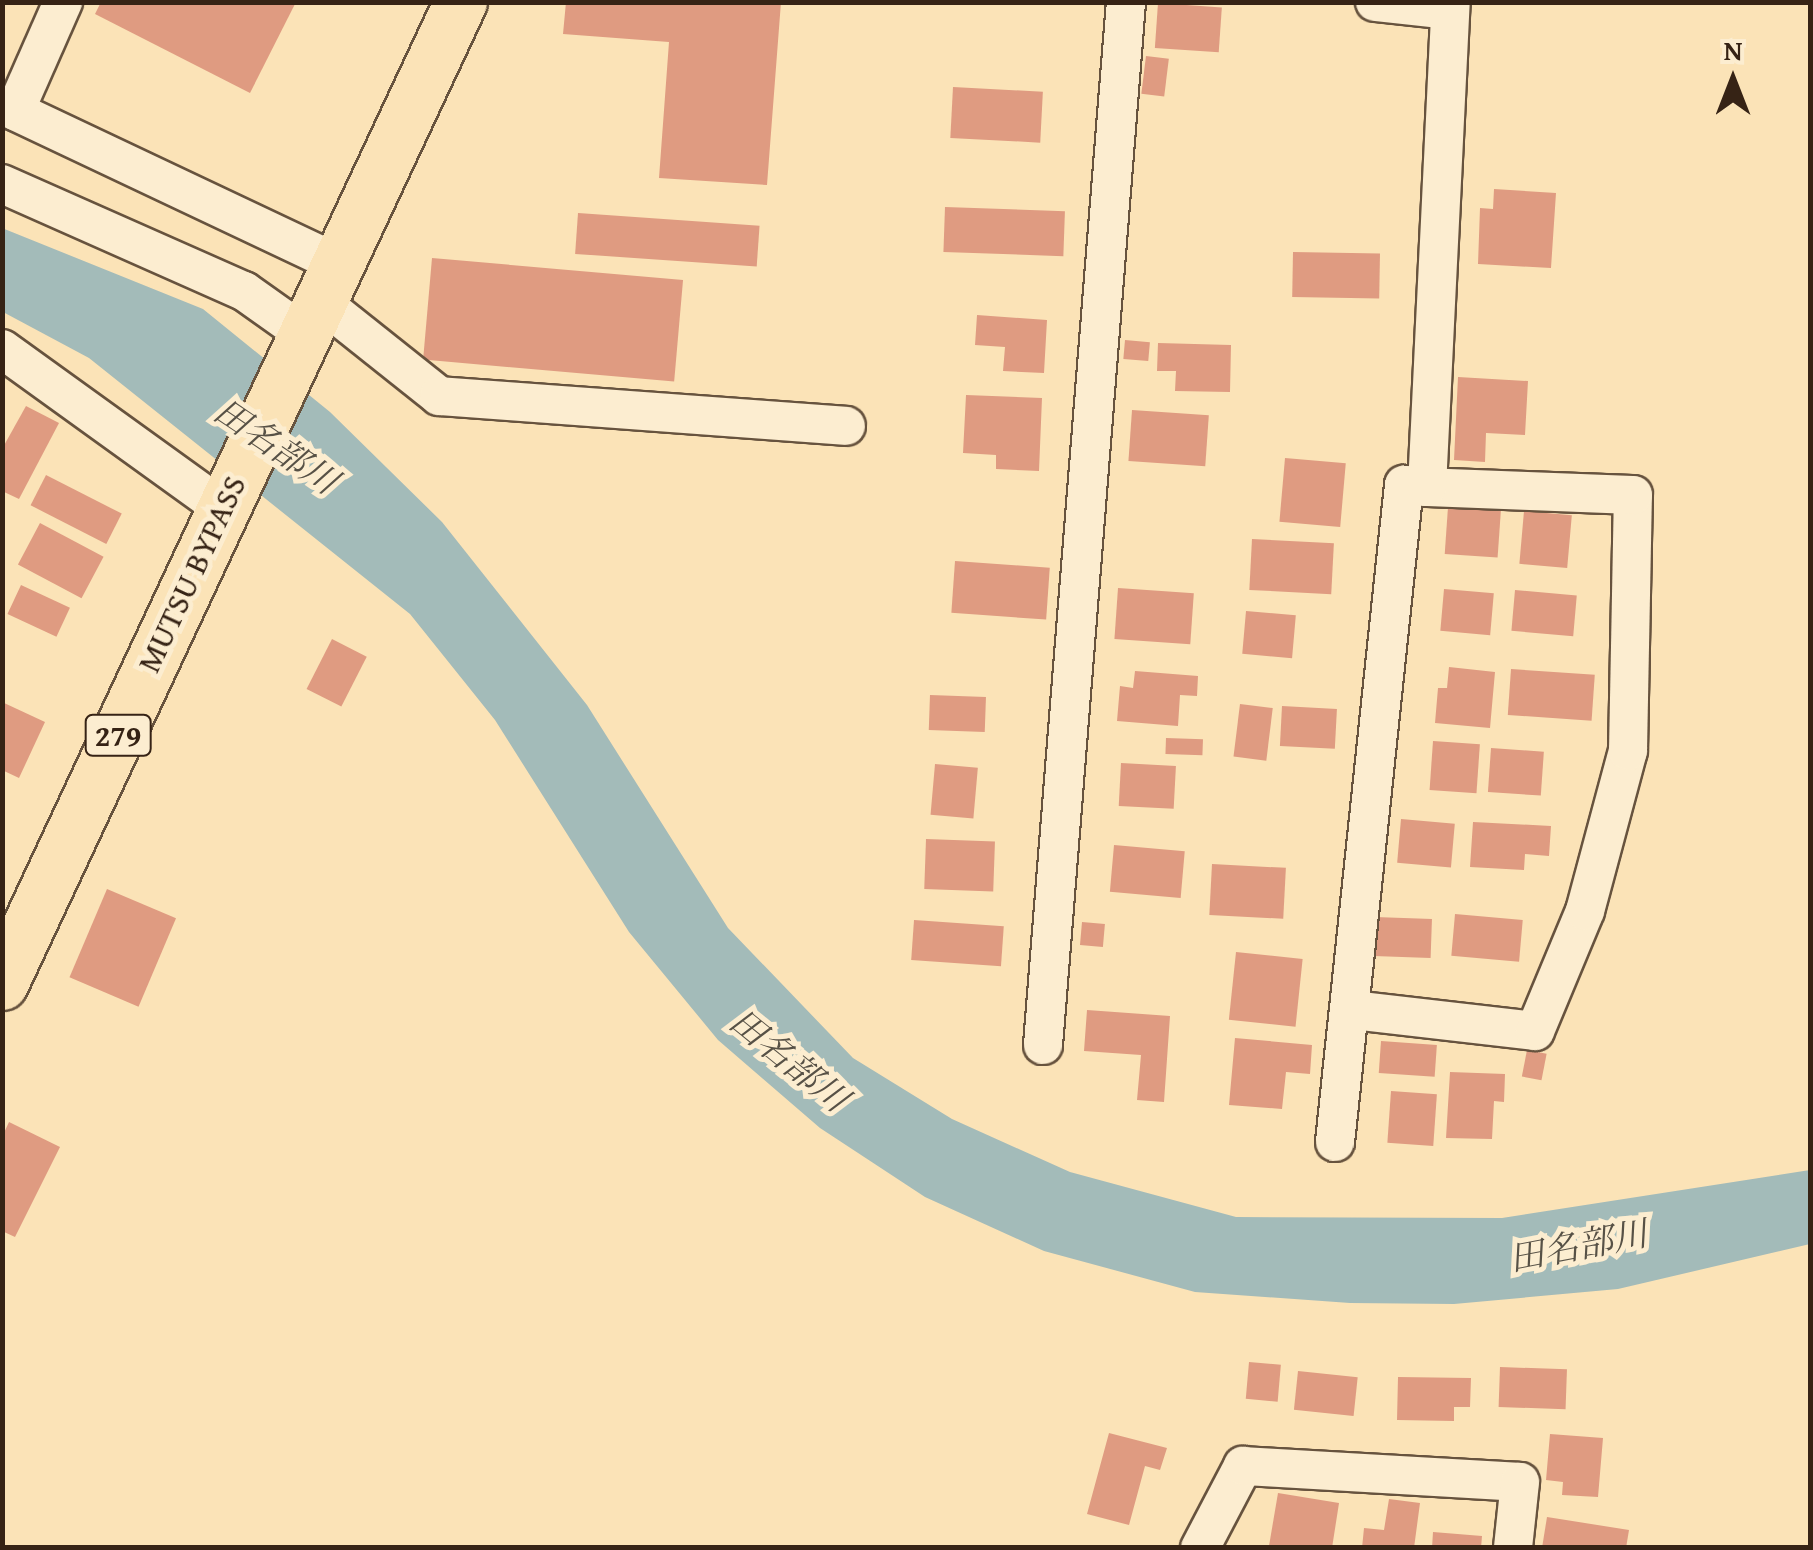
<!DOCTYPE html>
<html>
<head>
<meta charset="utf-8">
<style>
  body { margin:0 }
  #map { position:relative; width:1813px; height:1550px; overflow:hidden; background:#fbe3b7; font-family:"Gentium Book Plus","Noto Serif JP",serif }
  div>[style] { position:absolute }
  .water>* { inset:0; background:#a3bbb9 }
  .building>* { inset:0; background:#df9b81; transform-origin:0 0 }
  .roads { filter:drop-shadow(2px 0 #67533e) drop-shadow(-2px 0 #67533e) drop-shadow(0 2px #67533e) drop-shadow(0 -2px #67533e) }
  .minor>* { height:38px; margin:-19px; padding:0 19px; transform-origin:19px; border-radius:19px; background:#fcedd0 }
  .highway>* { height:52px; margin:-26px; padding:0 26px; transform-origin:26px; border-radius:26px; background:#fbe3b7 }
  span { translate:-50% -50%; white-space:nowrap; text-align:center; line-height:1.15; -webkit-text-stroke:10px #fcedd0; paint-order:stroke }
  .shield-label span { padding:2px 8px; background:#fcedd0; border:2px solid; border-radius:8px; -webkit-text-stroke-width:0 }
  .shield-label { font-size:30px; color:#362315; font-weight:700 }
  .street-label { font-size:32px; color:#362315 }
  .water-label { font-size:35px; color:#575146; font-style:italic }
  .frame { position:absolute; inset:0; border:5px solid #362315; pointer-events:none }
  .north { position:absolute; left:1683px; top:30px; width:100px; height:100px; -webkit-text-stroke:8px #fcedd0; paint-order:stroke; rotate:0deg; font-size:28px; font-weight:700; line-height:40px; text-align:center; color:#362315 }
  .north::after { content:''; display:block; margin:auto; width:35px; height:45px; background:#362315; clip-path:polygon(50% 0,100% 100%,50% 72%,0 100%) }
</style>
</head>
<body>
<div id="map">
  <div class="water">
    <div style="clip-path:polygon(2px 228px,203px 309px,330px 412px,442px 522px,587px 705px,728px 928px,853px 1058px,952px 1119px,1070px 1172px,1236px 1217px,1502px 1218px,1810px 1170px,1810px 1244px,1618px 1289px,1454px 1304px,1350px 1303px,1195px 1292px,1044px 1251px,925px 1197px,820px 1128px,718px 1040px,629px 932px,495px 720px,410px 614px,89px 358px,3px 312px)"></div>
  </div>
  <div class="building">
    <div style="clip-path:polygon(101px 2px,296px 2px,250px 93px,95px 14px)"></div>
    <div style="clip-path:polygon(566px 2px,781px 2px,767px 185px,659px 178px,669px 42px,563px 34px)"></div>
    <div style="left:1158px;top:3px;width:64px;height:45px;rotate:4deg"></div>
    <div style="left:1146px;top:56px;width:23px;height:38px;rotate:7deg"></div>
    <div style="left:953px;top:87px;width:90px;height:51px;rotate:3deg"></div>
    <div style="clip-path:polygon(1494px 189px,1556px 193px,1551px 268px,1478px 264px,1480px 208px,1493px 209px)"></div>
    <div style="left:945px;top:207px;width:120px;height:45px;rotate:2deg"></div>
    <div style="left:578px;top:213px;width:182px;height:41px;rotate:4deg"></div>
    <div style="left:1293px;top:252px;width:87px;height:45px;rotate:1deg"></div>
    <div style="left:432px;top:258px;width:252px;height:102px;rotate:5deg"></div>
    <div style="clip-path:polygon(977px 315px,1047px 320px,1044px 373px,1003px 371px,1005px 347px,975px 345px)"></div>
    <div style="left:1125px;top:340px;width:25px;height:19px;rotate:5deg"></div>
    <div style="clip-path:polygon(1158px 343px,1231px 345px,1230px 392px,1175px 391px,1176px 371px,1157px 371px)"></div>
    <div style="clip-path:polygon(1458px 377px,1528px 381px,1525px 435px,1486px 433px,1485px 462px,1454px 460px)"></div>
    <div style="clip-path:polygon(966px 395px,1042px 398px,1039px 471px,996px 469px,996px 455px,963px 453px)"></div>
    <div style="clip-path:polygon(26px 406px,59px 423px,19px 499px,2px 491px,2px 449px)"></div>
    <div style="left:1132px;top:410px;width:77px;height:51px;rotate:4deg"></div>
    <div style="left:1285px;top:458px;width:61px;height:64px;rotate:5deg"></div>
    <div style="left:46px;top:475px;width:85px;height:34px;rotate:27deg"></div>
    <div style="left:1448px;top:507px;width:53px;height:47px;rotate:4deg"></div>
    <div style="left:1524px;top:511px;width:48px;height:53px;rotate:5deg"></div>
    <div style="left:40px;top:523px;width:72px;height:47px;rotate:28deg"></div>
    <div style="left:1252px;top:539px;width:82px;height:51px;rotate:3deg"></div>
    <div style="left:955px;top:561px;width:95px;height:52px;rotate:4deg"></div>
    <div style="left:21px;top:585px;width:54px;height:32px;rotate:25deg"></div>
    <div style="left:1118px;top:588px;width:76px;height:51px;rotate:4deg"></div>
    <div style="left:1444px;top:589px;width:50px;height:42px;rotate:5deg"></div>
    <div style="left:1515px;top:590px;width:62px;height:41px;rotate:5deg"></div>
    <div style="left:1246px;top:611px;width:50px;height:43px;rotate:5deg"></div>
    <div style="left:332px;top:639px;width:39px;height:56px;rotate:27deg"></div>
    <div style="clip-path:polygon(1449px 667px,1495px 672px,1490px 728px,1435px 723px,1438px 688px,1447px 688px)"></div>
    <div style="left:1511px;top:669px;width:84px;height:46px;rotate:4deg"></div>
    <div style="clip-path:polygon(1135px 671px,1198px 676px,1197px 696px,1180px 695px,1178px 726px,1117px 721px,1120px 686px,1133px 688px)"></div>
    <div style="left:930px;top:695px;width:56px;height:35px;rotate:2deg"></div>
    <div style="clip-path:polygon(2px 702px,45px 722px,19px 778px,2px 770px)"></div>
    <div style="left:1240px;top:704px;width:33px;height:53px;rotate:7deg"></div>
    <div style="left:1282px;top:706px;width:55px;height:40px;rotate:3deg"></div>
    <div style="left:1166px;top:738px;width:37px;height:16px;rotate:2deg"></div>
    <div style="left:1433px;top:741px;width:47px;height:49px;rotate:4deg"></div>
    <div style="left:1491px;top:748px;width:53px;height:44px;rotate:4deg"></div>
    <div style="left:1121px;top:763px;width:55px;height:43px;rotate:3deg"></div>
    <div style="left:935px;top:764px;width:43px;height:51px;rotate:5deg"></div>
    <div style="left:1401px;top:819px;width:54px;height:44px;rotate:5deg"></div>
    <div style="clip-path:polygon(1473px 822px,1551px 826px,1549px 856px,1525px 854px,1524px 870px,1470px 867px)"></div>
    <div style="left:926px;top:839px;width:69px;height:50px;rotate:2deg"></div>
    <div style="left:1114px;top:845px;width:71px;height:47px;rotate:5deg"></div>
    <div style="left:1212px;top:864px;width:74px;height:51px;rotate:3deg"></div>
    <div style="left:107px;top:889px;width:75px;height:96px;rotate:23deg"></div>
    <div style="left:1455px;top:914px;width:68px;height:42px;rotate:5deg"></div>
    <div style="left:1375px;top:917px;width:57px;height:39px;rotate:2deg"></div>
    <div style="left:914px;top:920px;width:90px;height:40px;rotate:4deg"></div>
    <div style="left:1082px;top:922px;width:23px;height:23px;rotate:5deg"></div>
    <div style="left:1236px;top:952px;width:67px;height:68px;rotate:6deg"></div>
    <div style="clip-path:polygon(1087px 1010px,1170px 1016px,1164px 1102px,1137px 1100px,1141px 1055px,1084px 1051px)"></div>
    <div style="clip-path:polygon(1235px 1038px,1312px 1045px,1310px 1074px,1286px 1072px,1282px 1109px,1229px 1105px)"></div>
    <div style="left:1381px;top:1041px;width:56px;height:32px;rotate:4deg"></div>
    <div style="left:1527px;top:1050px;width:20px;height:27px;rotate:11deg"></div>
    <div style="clip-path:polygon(1450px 1072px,1505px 1074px,1504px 1102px,1494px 1101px,1492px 1139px,1446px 1138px)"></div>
    <div style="left:1391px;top:1091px;width:46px;height:52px;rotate:4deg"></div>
    <div style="clip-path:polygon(9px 1122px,60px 1147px,15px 1237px,2px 1231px,2px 1137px)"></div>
    <div style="left:1249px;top:1362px;width:32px;height:37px;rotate:5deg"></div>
    <div style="left:1500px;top:1367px;width:67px;height:40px;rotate:2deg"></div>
    <div style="left:1298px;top:1371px;width:60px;height:39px;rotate:6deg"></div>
    <div style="clip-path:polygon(1398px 1377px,1471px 1378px,1470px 1407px,1454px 1407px,1454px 1421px,1397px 1420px)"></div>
    <div style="clip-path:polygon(1109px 1433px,1167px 1448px,1160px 1470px,1145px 1466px,1129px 1525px,1087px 1514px)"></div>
    <div style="clip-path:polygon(1550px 1434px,1603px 1438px,1598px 1497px,1562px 1495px,1563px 1482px,1546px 1480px)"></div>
    <div style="clip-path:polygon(1278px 1493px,1339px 1503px,1332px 1548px,1269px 1546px)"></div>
    <div style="clip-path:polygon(1389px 1499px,1420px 1503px,1414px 1548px,1362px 1548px,1364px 1528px,1384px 1530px)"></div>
    <div style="clip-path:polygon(1547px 1517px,1629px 1530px,1626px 1548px,1542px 1548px)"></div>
    <div style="clip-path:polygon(1433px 1532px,1482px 1536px,1481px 1548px,1432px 1548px)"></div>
  </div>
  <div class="roads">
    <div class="minor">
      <div style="left:63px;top:2px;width:119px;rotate:113.8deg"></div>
      <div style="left:15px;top:111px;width:358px;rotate:25.3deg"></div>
      <div style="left:1375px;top:2px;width:75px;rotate:6.1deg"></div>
      <div style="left:2px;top:184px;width:265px;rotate:23.9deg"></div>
      <div style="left:244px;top:291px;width:76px;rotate:35.4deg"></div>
      <div style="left:321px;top:302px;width:151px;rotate:38.5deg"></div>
      <div style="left:439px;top:396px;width:408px;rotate:4.2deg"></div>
      <div style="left:2px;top:349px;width:274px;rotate:35.8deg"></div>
      <div style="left:1353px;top:1010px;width:183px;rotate:6.6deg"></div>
      <div style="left:1535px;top:1031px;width:130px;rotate:-67.4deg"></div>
      <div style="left:1585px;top:911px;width:166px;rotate:-75deg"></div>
      <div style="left:1628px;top:751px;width:256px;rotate:-88.9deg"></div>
      <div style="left:1633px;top:495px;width:206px;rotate:-177.8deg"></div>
      <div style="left:1043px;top:1045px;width:1046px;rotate:-85.45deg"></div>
      <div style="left:1335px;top:1142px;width:661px;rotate:-84deg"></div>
      <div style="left:1404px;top:485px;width:23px;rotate:5deg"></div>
      <div style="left:1427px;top:487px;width:486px;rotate:-87.2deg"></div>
      <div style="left:1200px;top:1548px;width:93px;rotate:-62.3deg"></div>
      <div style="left:1243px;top:1466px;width:277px;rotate:3.3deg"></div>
      <div style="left:1520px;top:1482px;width:66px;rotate:96.1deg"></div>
    </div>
    <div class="highway">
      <div style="left:2px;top:984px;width:1084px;rotate:-64.95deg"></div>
    </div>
  </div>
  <div class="shield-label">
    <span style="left:118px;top:735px">279</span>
  </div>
  <div class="street-label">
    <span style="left:192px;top:574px;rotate:-65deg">MUTSU BYPASS</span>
  </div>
  <div class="water-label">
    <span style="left:276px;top:446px;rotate:34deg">田名部川</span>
    <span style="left:789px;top:1060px;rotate:39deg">田名部川</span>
    <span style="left:1578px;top:1246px;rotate:-11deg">田名部川</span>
  </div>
  <div class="frame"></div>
  <div class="north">N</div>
</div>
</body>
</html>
